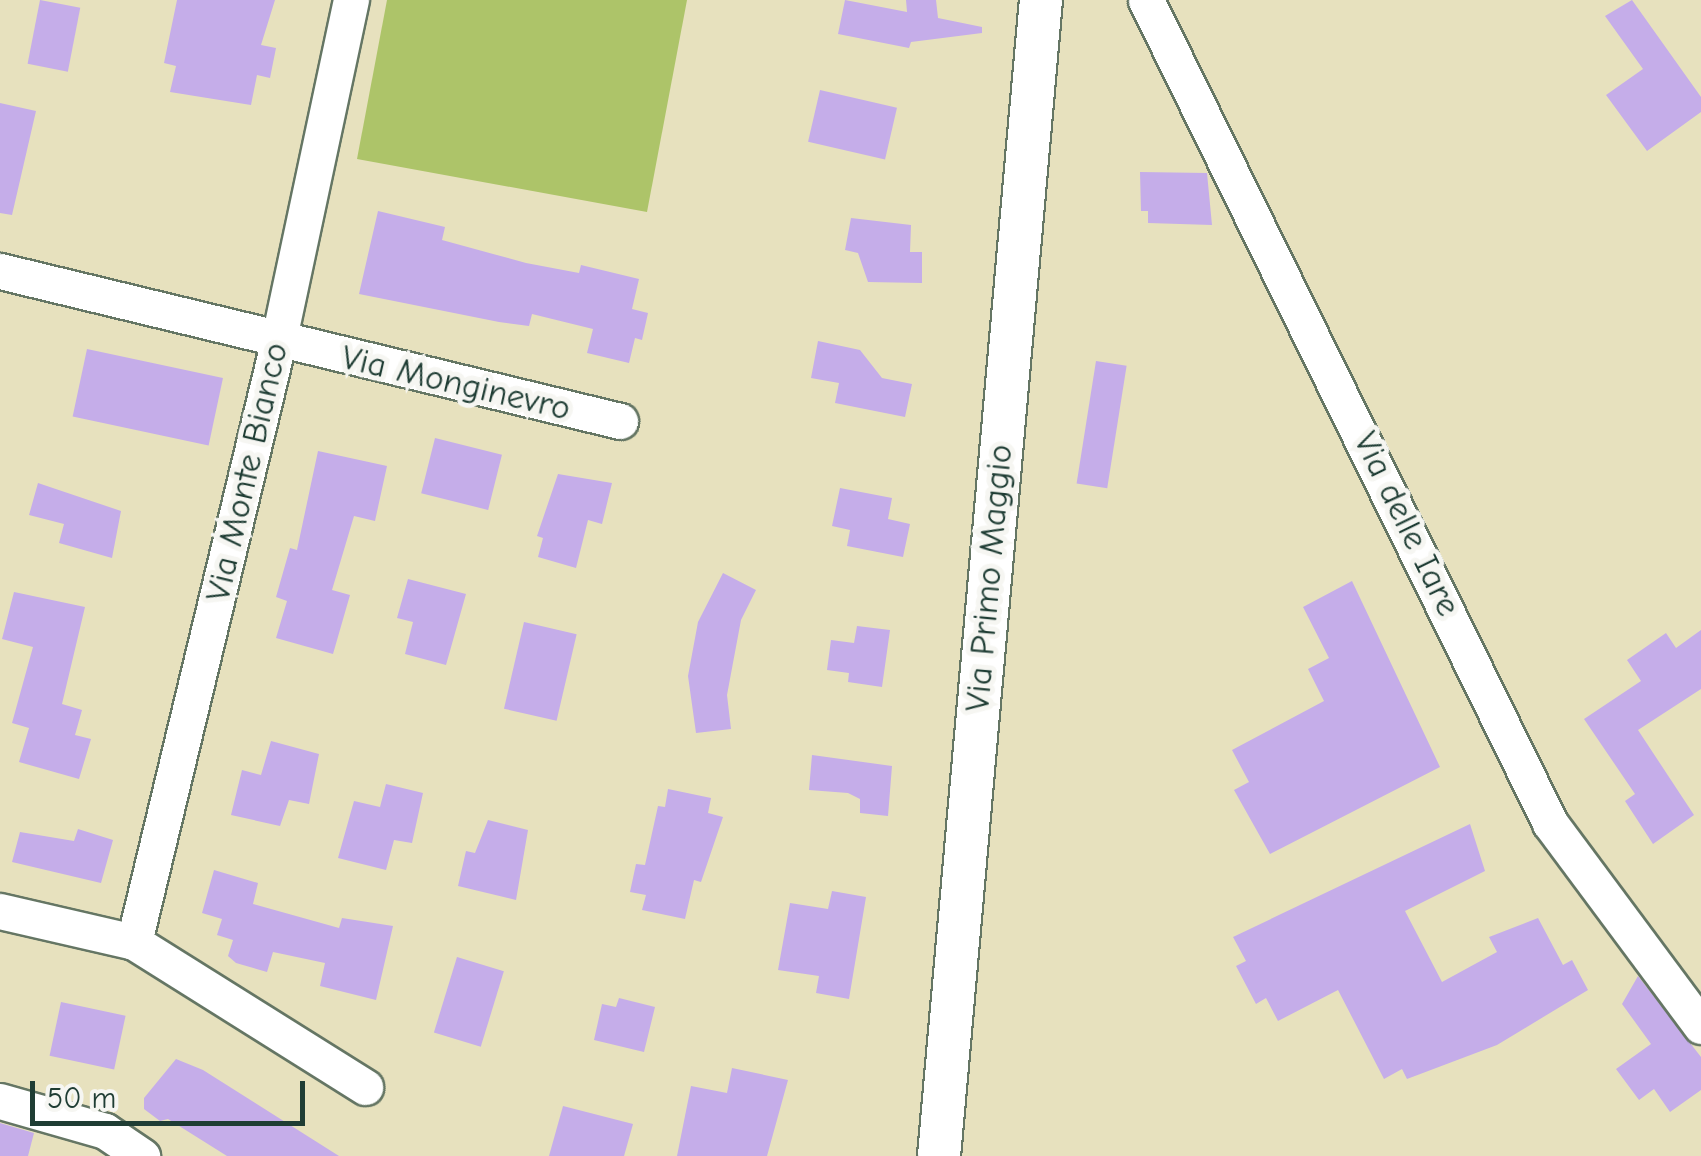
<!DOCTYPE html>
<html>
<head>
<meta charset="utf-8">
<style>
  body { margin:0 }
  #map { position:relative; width:1701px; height:1156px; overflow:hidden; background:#e7e1be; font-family:"Comic Neue",sans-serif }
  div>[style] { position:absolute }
  .green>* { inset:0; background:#adc469 }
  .building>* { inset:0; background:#c5ade9; transform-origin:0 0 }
  .roads { filter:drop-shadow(2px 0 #657664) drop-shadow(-2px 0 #657664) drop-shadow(0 2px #657664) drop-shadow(0 -2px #657664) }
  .minor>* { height:35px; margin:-17.5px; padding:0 17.5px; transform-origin:17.5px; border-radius:17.5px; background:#fff }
  .tertiary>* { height:42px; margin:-21px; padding:0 21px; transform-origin:21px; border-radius:21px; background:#fff }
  span { translate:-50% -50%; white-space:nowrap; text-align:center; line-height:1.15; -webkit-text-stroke:10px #f6f6f2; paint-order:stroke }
  .street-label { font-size:35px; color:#1f3d34 }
  .scale { position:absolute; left:30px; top:1081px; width:275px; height:45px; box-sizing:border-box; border:5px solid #1f3d34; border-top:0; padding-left:12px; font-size:30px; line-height:35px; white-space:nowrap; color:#1f3d34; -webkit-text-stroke:8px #f6f6f2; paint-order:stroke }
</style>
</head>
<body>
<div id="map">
  <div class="green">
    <div style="clip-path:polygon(387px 0,687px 0,647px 212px,357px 159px)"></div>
  </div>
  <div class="building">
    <div style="left:40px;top:0;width:41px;height:65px;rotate:11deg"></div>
    <div style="clip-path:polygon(177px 0,275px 0,261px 45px,276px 48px,270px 78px,257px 75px,251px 105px,170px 92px,176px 66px,164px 63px)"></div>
    <div style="clip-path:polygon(845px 0,907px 12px,906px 0,936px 0,938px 18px,982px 27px,982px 33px,911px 42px,909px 48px,838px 34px)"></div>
    <div style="clip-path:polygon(1632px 0,1701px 97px,1701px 112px,1647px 151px,1606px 95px,1643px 69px,1605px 16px)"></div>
    <div style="left:820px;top:90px;width:79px;height:53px;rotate:13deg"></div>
    <div style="clip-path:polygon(0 103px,36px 111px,12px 215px,0 213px)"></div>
    <div style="clip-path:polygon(1140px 172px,1207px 173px,1212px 225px,1148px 223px,1148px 211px,1141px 211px)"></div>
    <div style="clip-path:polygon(378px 211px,445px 227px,442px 240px,526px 263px,579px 273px,581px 265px,639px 279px,632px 309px,648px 313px,642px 340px,635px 338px,629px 363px,587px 353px,593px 329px,532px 314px,529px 326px,499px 322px,359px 294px)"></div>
    <div style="clip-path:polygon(851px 218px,911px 225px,910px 252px,922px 252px,922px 283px,868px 282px,858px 253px,845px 250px)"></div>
    <div style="clip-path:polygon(818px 341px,860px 350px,882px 378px,912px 384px,905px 417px,835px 403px,839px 383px,811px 378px)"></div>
    <div style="left:87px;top:349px;width:139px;height:69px;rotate:12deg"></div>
    <div style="left:1096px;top:361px;width:31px;height:124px;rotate:9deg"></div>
    <div style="left:435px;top:438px;width:69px;height:57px;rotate:14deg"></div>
    <div style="clip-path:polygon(318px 451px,387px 466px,375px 521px,354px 516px,332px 590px,350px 595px,333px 654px,276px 638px,287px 601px,276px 597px,290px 548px,297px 550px)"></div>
    <div style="clip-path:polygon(558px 474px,612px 483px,602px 524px,588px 520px,576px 568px,538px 557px,543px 538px,537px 536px)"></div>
    <div style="clip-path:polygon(38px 483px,121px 511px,112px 558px,59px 543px,64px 524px,29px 515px)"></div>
    <div style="clip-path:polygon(840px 488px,892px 498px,888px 519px,910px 524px,903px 557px,847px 546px,850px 530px,832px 526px)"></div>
    <div style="clip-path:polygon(723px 573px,756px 590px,741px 620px,727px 695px,731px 729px,696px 733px,688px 676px,698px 622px)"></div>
    <div style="clip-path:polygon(408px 579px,466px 594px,446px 665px,405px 654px,413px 622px,397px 618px)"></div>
    <div style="clip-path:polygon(1352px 581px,1440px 767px,1270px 854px,1234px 790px,1249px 782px,1232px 750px,1324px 701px,1308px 669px,1329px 658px,1303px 607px)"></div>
    <div style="clip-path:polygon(14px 592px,85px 607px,62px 704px,82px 710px,75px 735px,91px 739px,79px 779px,19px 762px,29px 728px,12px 723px,33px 647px,2px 639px)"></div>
    <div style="left:524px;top:622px;width:54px;height:89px;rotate:13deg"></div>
    <div style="clip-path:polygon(857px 626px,890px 630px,882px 687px,848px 682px,849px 673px,827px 670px,831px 640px,854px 643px)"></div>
    <div style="clip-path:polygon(1701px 630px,1701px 689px,1638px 730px,1694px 815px,1653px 844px,1625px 801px,1635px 794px,1584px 719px,1641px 681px,1627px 660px,1666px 633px,1676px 648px)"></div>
    <div style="clip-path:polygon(271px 741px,319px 754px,309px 804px,289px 800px,280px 826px,231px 815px,242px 770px,261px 775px)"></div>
    <div style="clip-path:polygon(812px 755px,892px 766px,888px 816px,860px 813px,860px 799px,848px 793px,809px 790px)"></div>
    <div style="clip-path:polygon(386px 784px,423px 793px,412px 843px,394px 840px,386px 870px,338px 858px,354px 801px,380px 807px)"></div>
    <div style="clip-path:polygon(668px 789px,711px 798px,708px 813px,723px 817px,701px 882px,694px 880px,685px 919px,642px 910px,646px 895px,630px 892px,636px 864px,645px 865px,658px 806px,665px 807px)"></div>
    <div style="clip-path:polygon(488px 820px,528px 830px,516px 900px,458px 886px,466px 851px,475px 853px)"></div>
    <div style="clip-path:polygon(1470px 824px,1485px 871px,1405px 911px,1442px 982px,1497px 952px,1489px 937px,1538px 918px,1563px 965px,1572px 960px,1588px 990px,1497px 1045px,1407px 1079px,1402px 1069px,1384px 1079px,1338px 990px,1278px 1021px,1266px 998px,1256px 1004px,1236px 966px,1246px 961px,1233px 937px)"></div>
    <div style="clip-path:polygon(78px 829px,113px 840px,101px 883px,12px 862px,20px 832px,74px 841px)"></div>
    <div style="clip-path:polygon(214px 870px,258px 883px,253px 904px,339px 928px,342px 918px,393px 926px,376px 1000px,320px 986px,325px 963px,273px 952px,267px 972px,236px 963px,228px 956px,233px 940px,217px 935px,222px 919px,202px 913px)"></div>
    <div style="clip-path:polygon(832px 891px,866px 897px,849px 999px,816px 993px,819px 976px,778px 970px,790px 903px,828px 909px)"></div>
    <div style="left:457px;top:957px;width:49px;height:79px;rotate:17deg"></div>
    <div style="clip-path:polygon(1638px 976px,1701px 1057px,1701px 1090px,1670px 1112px,1654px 1089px,1639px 1100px,1616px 1069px,1651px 1044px,1622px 1004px)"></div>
    <div style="clip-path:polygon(619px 998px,655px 1007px,644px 1052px,594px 1040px,602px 1004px,616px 1007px)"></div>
    <div style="left:61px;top:1002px;width:66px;height:55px;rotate:12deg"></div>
    <div style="clip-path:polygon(176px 1059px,203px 1070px,339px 1156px,227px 1156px,168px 1119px,160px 1121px,144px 1109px,144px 1098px)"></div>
    <div style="clip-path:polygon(732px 1068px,788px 1080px,767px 1156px,677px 1156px,691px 1086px,727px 1093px)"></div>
    <div style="clip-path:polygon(563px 1106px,633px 1124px,624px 1156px,549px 1156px)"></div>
    <div style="clip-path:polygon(0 1123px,34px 1133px,28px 1156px,0 1156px)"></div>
  </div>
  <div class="roads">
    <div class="minor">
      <div style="left:1146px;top:0;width:917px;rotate:63.85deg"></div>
      <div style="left:1550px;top:823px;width:253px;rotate:53.4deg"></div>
      <div style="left:0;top:271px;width:638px;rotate:13.6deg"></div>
      <div style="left:0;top:911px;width:138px;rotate:13deg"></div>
      <div style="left:134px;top:942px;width:273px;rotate:32.1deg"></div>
      <div style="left:134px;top:942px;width:616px;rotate:-76.48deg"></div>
      <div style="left:278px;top:343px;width:351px;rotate:-78deg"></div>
      <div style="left:0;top:1101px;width:109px;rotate:15.9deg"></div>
      <div style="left:105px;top:1131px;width:45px;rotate:34deg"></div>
    </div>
    <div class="tertiary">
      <div style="left:939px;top:1156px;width:1160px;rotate:-84.96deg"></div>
    </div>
  </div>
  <div class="street-label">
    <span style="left:456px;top:383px;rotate:13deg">Via Monginevro</span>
    <span style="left:247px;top:472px;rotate:-77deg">Via Monte Bianco</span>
    <span style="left:1407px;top:524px;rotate:64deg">Via delle Iare</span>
    <span style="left:989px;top:578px;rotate:-85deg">Via Primo Maggio</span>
  </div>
  <div class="scale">50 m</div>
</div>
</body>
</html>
